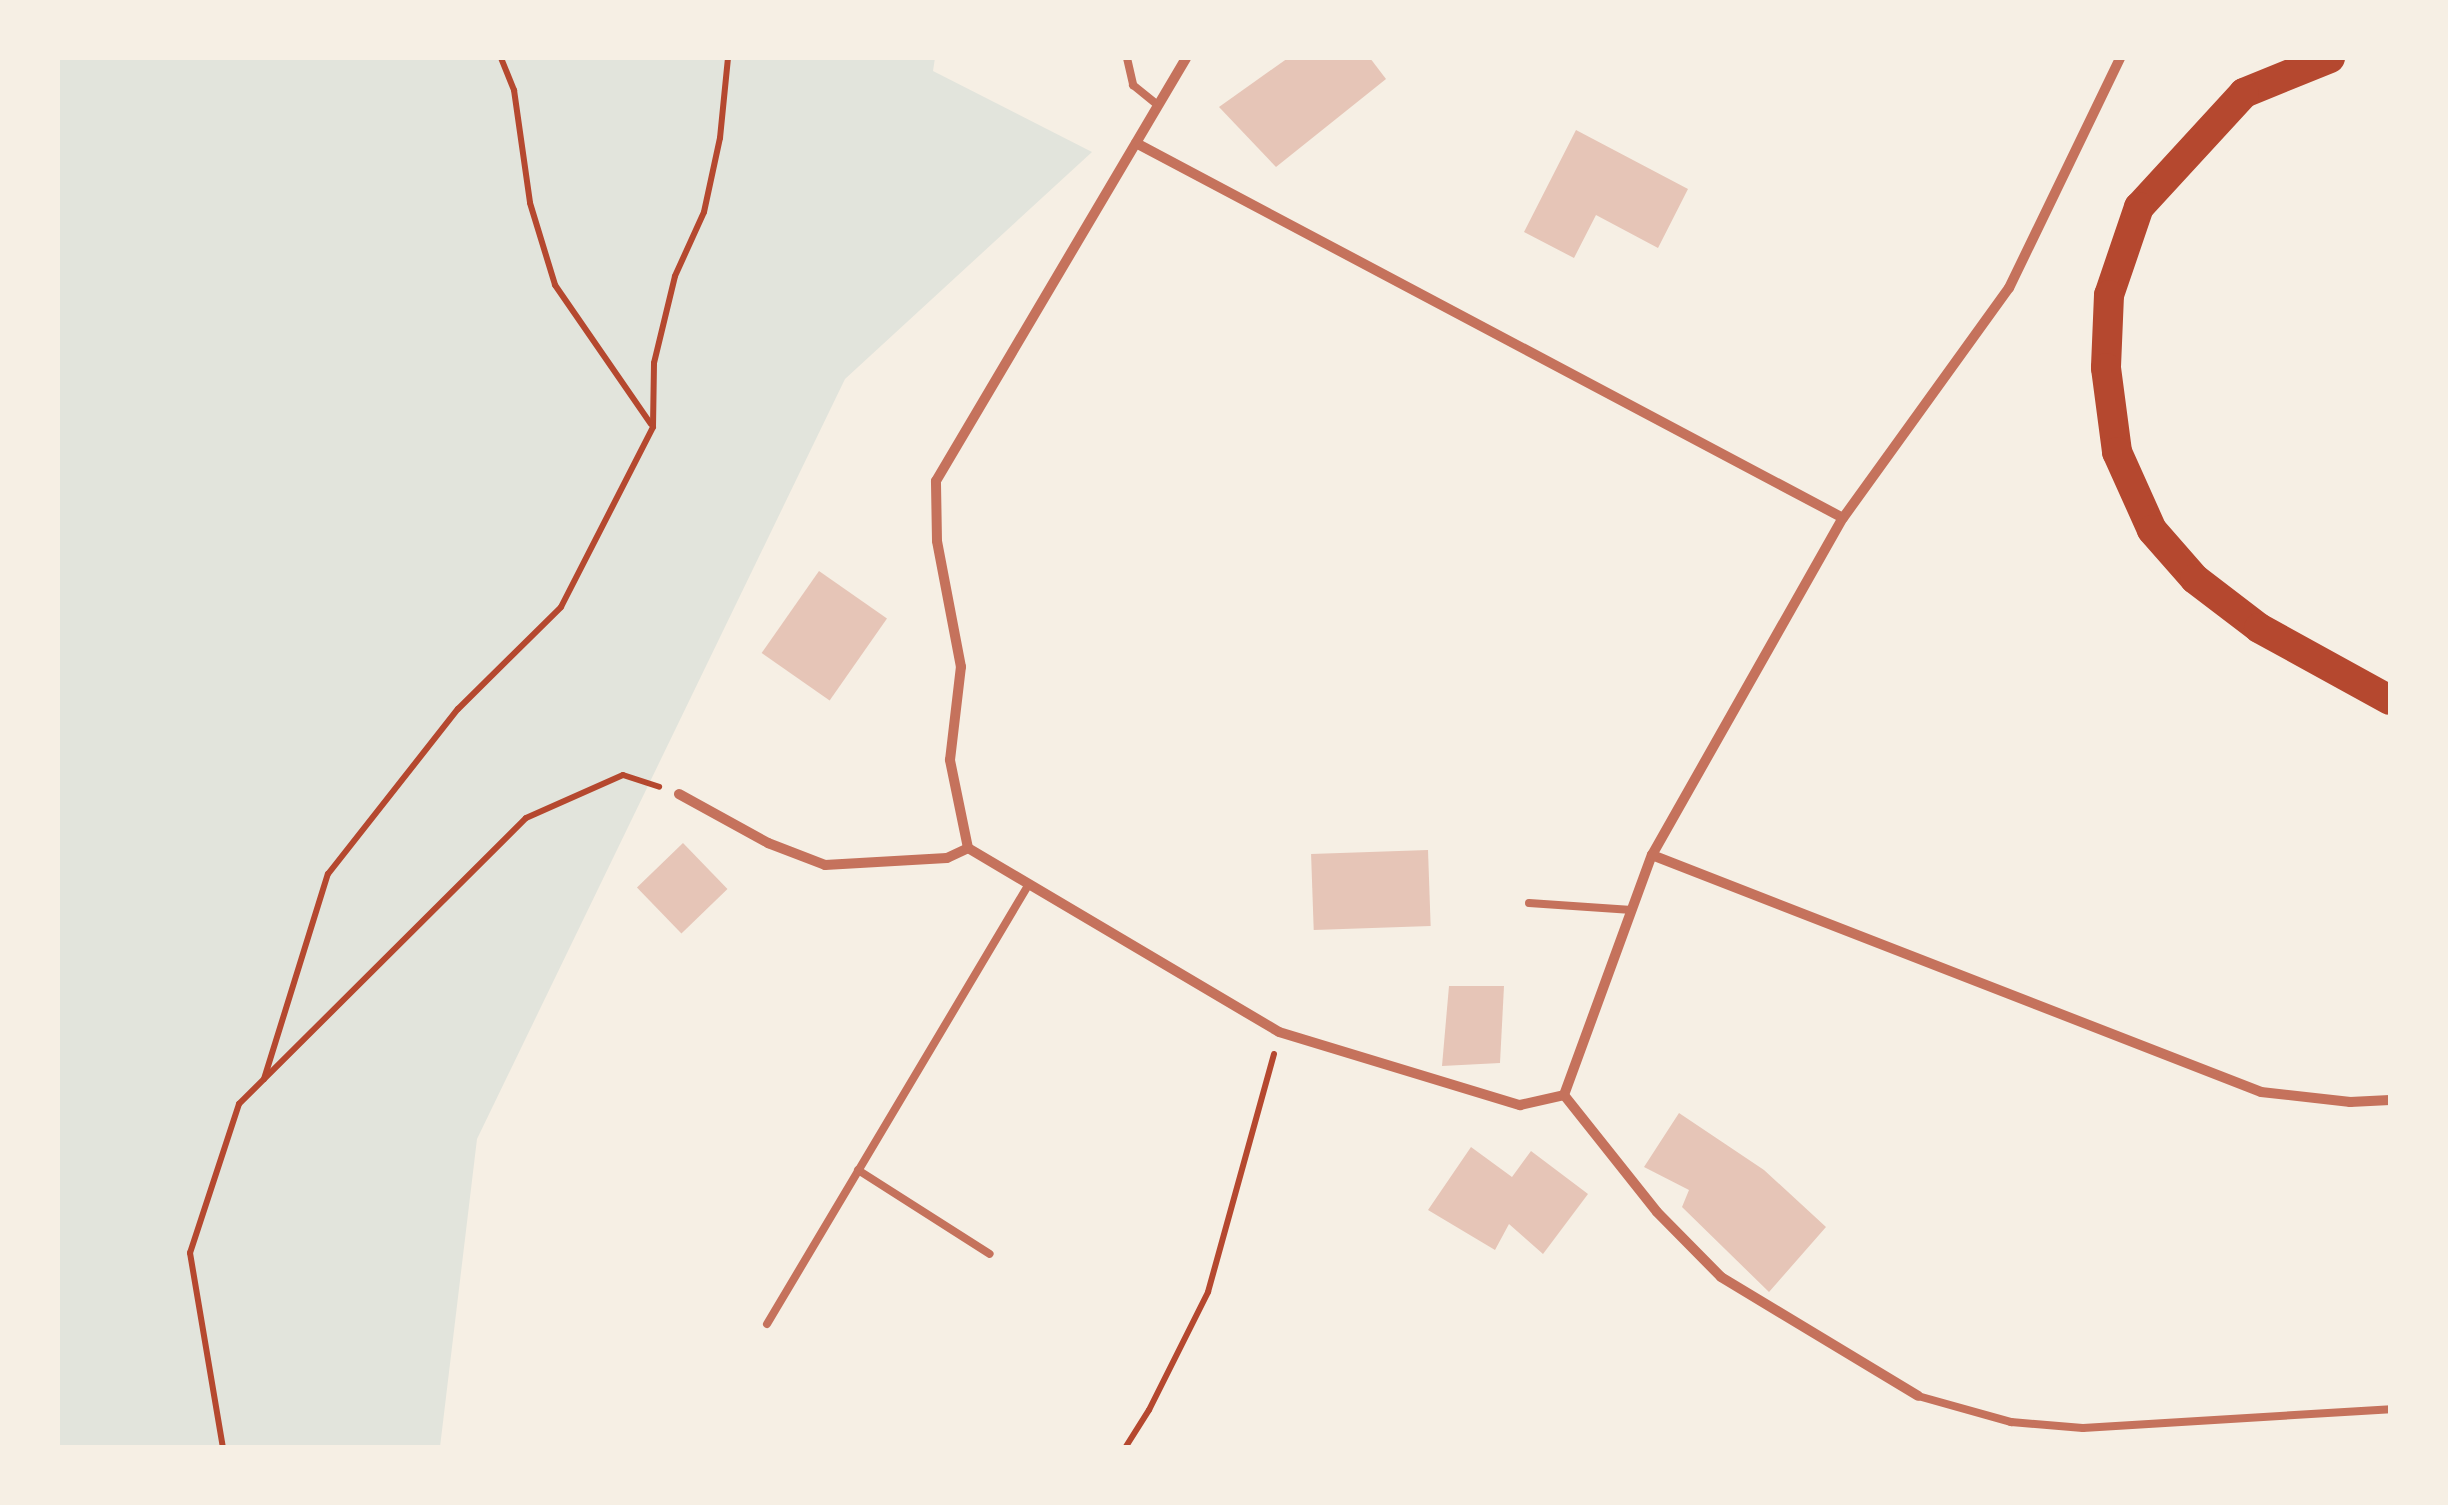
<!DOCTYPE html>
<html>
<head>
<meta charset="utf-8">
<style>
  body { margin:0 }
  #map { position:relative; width:2448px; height:1505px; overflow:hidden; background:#f6efe4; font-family:"Varela Round",sans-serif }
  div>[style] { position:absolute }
  .green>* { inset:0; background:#e2e4dc }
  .building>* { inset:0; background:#e6c5b7; transform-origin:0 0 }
  .path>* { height:6px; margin:-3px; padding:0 3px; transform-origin:3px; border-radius:3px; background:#b5482f }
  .service>* { height:8px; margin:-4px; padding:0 4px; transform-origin:4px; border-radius:4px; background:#c5725c }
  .minor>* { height:10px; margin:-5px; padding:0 5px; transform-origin:5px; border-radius:5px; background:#c5725c }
  .motorway>* { height:30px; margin:-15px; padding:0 15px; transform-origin:15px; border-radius:15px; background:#b5482f }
  span { translate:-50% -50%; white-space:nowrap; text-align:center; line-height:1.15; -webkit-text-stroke:9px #f6efe4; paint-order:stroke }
  .frame { position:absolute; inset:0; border:60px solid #f6efe4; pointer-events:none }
</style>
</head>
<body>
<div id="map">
  <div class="green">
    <div style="clip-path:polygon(58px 58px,935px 58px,933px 71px,1092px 152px,845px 379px,477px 1139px,440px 1447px,58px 1447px)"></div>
  </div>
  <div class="building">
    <div style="clip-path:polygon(1288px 58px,1370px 58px,1386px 79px,1276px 167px,1219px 107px)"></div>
    <div style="clip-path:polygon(1576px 130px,1688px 189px,1658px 248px,1596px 215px,1574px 258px,1524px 232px)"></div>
    <div style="left:819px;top:571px;width:83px;height:100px;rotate:35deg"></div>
    <div style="left:683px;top:843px;width:64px;height:64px;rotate:46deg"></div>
    <div style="left:1428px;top:850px;width:76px;height:117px;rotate:88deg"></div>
    <div style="clip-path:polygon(1449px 986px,1504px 986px,1500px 1063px,1442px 1066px)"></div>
    <div style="clip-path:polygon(1679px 1113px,1764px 1170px,1826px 1227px,1769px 1292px,1682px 1207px,1689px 1190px,1644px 1167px)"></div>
    <div style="clip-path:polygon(1471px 1147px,1512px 1177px,1531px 1151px,1588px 1194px,1543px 1254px,1509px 1224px,1495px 1250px,1428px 1210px)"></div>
  </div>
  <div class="path">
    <div style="left:501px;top:58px;width:35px;rotate:68deg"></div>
    <div style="left:514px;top:90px;width:114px;rotate:81.9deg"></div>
    <div style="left:530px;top:203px;width:86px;rotate:73deg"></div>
    <div style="left:555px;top:285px;width:169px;rotate:55.4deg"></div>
    <div style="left:264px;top:1079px;width:215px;rotate:-72.7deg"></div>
    <div style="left:328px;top:874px;width:210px;rotate:-51.8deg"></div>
    <div style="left:458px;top:709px;width:145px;rotate:-44.7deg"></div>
    <div style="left:561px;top:607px;width:202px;rotate:-62.9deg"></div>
    <div style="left:653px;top:427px;width:64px;rotate:-89.1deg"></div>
    <div style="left:654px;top:363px;width:89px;rotate:-76.4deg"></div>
    <div style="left:675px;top:276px;width:70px;rotate:-65.6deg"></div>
    <div style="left:704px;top:212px;width:76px;rotate:-77.8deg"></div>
    <div style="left:720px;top:138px;width:80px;rotate:-84.3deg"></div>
    <div style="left:223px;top:1448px;width:198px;rotate:-99.6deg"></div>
    <div style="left:190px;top:1253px;width:157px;rotate:-71.8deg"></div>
    <div style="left:239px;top:1104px;width:405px;rotate:-44.9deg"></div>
    <div style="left:526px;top:818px;width:106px;rotate:-23.9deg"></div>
    <div style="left:623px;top:775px;width:38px;rotate:18deg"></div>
    <div style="left:1125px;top:1448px;width:45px;rotate:-57.7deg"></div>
    <div style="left:1149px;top:1410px;width:132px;rotate:-63.4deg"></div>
    <div style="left:1208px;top:1292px;width:247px;rotate:-74.5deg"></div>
  </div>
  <div class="service">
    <div style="left:1127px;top:58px;width:28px;rotate:77deg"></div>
    <div style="left:1133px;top:85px;width:32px;rotate:39deg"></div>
    <div style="left:1529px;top:903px;width:103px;rotate:3.9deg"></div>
    <div style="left:858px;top:1170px;width:156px;rotate:32.5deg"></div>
    <div style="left:767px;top:1324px;width:512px;rotate:-59.23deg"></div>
    <div style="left:1918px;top:1396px;width:97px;rotate:15.6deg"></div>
    <div style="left:2011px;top:1422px;width:72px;rotate:4.8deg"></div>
    <div style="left:2083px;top:1428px;width:308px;rotate:-3.5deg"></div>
  </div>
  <div class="minor">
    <div style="left:1136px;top:143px;width:800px;rotate:27.94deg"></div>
    <div style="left:679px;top:794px;width:102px;rotate:28.8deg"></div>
    <div style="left:768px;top:843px;width:61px;rotate:21.1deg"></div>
    <div style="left:825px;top:865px;width:122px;rotate:-3.3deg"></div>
    <div style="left:947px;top:858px;width:23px;rotate:-25deg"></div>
    <div style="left:968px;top:848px;width:361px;rotate:30.6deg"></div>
    <div style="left:1279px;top:1032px;width:252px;rotate:16.9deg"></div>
    <div style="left:1520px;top:1105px;width:45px;rotate:-12.8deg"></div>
    <div style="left:1564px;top:1095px;width:256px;rotate:-69.9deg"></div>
    <div style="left:1652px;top:855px;width:387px;rotate:-60.5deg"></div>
    <div style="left:1843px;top:518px;width:284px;rotate:-54.2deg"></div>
    <div style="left:2009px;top:288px;width:255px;rotate:-64.2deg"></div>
    <div style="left:968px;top:848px;width:90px;rotate:-101.6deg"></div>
    <div style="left:950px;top:760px;width:94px;rotate:-83.3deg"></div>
    <div style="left:961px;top:667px;width:128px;rotate:-100.8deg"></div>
    <div style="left:937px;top:541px;width:60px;rotate:-91deg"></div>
    <div style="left:936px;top:481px;width:491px;rotate:-59.4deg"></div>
    <div style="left:1652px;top:855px;width:653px;rotate:21.26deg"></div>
    <div style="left:2261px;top:1092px;width:90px;rotate:6.4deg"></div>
    <div style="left:2350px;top:1102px;width:40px;rotate:-2.9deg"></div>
    <div style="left:1564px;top:1095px;width:149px;rotate:51.5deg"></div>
    <div style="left:1657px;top:1212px;width:91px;rotate:45.4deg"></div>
    <div style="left:1721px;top:1277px;width:230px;rotate:31.1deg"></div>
  </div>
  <div class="motorway">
    <div style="left:2330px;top:58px;width:93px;rotate:157.9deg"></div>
    <div style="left:2244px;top:93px;width:155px;rotate:132.6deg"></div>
    <div style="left:2139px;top:207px;width:93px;rotate:108.8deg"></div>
    <div style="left:2109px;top:295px;width:73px;rotate:92.4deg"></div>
    <div style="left:2106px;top:368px;width:85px;rotate:82.5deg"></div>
    <div style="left:2117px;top:452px;width:85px;rotate:65.8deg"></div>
    <div style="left:2152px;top:530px;width:65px;rotate:48.7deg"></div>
    <div style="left:2195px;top:579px;width:81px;rotate:37.4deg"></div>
    <div style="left:2259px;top:628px;width:149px;rotate:28.8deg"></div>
  </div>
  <div class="frame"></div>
</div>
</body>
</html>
